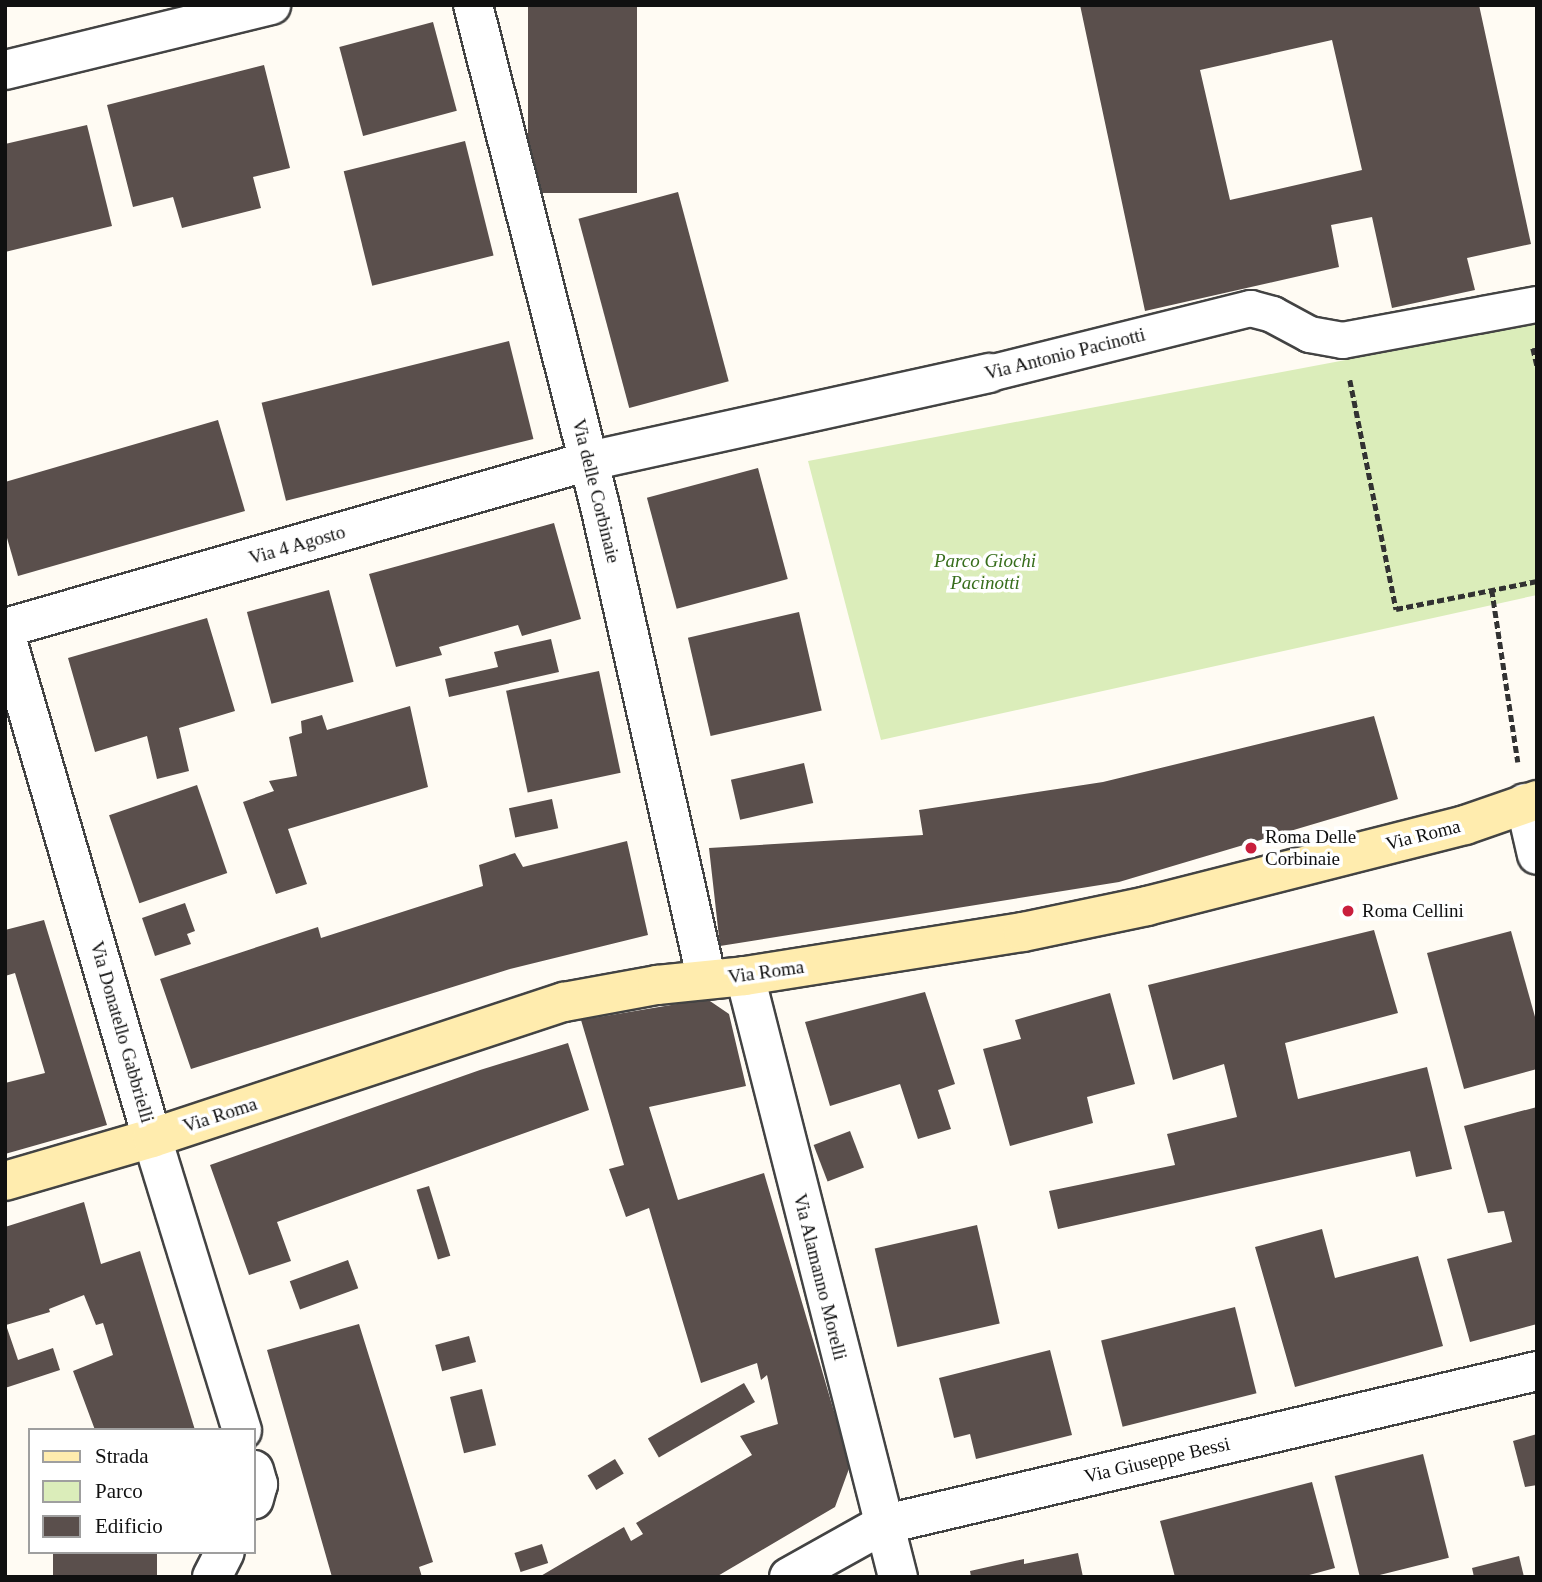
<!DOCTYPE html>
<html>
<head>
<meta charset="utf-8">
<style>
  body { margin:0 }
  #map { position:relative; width:1542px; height:1582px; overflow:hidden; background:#fffbf3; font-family:Georgia,serif }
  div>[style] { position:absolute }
  .green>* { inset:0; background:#dbedba }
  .building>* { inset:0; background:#5a4f4c; transform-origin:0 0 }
  .path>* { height:4.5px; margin-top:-2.25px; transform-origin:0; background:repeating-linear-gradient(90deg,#323232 0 7px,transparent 0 10.5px) }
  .roads { filter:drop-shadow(2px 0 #434343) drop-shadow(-2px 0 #434343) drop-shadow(0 2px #434343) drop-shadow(0 -2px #434343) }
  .pedestrian>* { height:35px; margin:-17.5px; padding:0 17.5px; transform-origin:17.5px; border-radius:17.5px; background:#fff }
  .minor>* { height:38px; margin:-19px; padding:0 19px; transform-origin:19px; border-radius:19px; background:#fff }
  .secondary>* { height:38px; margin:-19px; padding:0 19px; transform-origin:19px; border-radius:19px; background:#ffecae }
  .dots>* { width:19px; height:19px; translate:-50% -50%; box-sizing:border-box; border:4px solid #fff; border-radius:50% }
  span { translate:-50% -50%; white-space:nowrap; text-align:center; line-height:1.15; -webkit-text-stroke:7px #fff; paint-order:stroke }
  .street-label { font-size:19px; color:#101010 }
  .park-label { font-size:19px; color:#376d1c; font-style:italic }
  .poi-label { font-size:19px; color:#101010 }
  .left { translate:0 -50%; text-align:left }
  .frame { position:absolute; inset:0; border:7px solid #101010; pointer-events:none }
  .legend { position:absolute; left:28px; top:1428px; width:228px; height:126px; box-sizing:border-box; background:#fff; border:2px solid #9f9f9f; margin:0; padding:9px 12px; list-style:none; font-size:21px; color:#101010 }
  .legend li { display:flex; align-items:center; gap:14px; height:35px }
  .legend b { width:35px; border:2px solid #9f9f9f }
</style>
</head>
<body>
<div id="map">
  <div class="green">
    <div style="clip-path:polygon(1537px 324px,1537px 595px,881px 740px,808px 461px)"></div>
  </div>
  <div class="building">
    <div style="left:528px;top:5px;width:109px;height:188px"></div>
    <div style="clip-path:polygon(evenodd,1080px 5px,1479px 5px,1531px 244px,1467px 258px,1475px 290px,1392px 308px,1372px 217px,1331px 225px,1339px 267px,1145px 311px,1080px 5px,1332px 40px,1362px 170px,1230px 200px,1200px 70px,1332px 40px)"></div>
    <div style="left:433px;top:22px;width:92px;height:97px;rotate:75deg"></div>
    <div style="clip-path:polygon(264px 65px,290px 168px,253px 177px,261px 208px,182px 228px,173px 197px,133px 207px,107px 105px)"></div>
    <div style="clip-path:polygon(87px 125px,112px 226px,5px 252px,5px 144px)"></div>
    <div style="left:465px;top:141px;width:118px;height:125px;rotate:76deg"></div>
    <div style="left:678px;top:192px;width:196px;height:103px;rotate:75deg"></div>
    <div style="left:509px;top:341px;width:101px;height:255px;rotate:76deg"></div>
    <div style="clip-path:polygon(218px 420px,245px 511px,18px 576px,5px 531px,5px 482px)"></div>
    <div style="left:758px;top:468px;width:115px;height:115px;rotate:75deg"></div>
    <div style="clip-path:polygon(554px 523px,581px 619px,522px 636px,518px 625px,439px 647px,442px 655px,396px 667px,369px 574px)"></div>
    <div style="left:329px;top:590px;width:95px;height:85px;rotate:75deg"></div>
    <div style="left:799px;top:612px;width:101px;height:114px;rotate:77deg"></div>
    <div style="clip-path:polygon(207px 618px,235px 711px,179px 728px,189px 771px,157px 779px,147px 736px,95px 752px,68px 658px)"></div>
    <div style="clip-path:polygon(551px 639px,559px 672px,449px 697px,445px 679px,498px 667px,494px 652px)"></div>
    <div style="left:599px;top:671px;width:104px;height:95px;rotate:78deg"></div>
    <div style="clip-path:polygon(410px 706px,428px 787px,288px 829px,307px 884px,276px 894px,243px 802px,274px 791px,269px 781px,297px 776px,289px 737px,302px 733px,301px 721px,322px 715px,327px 730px)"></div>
    <div style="clip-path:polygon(1374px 716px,1398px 799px,1119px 882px,720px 946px,709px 848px,923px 835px,919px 810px,1103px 782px)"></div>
    <div style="left:804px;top:763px;width:41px;height:75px;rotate:77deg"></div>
    <div style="left:197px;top:785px;width:93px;height:93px;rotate:71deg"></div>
    <div style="left:552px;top:799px;width:30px;height:44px;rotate:78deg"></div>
    <div style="clip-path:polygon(627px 841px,648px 935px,510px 969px,191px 1069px,160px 979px,318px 927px,321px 938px,483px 886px,479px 865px,515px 853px,523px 867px)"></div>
    <div style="clip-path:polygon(185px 903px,195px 931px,187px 934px,191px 944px,155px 956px,142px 918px)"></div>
    <div style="clip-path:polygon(44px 920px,107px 1125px,5px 1154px,5px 1083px,45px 1073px,15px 973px,5px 976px,5px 930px)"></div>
    <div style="clip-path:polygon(1374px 930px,1398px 1013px,1285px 1043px,1298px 1099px,1427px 1067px,1452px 1169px,1416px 1177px,1410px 1151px,1058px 1229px,1049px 1191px,1175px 1165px,1167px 1134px,1237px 1117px,1224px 1064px,1173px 1080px,1148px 985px)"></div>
    <div style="clip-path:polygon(1511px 931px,1537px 1024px,1537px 1069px,1464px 1089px,1427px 953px)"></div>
    <div style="clip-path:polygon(925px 992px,955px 1084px,938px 1090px,951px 1129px,918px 1139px,900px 1084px,830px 1106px,805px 1022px)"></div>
    <div style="clip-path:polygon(1110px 993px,1135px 1084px,1087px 1097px,1093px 1123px,1010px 1146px,983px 1049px,1021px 1039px,1015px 1020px)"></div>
    <div style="clip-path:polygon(707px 999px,729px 1014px,746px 1086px,649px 1107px,678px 1200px,764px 1173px,850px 1466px,835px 1507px,716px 1577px,539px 1577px,624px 1527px,631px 1541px,643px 1534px,636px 1523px,752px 1455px,740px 1436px,778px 1424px,767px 1375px,761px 1380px,757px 1363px,701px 1383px,649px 1208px,626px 1217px,609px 1169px,624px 1165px,581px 1020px)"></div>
    <div style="clip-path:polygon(568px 1043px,589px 1110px,277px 1222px,291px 1261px,249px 1275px,210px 1165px,480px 1070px)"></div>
    <div style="clip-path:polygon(1537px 1107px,1537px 1324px,1470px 1342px,1447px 1259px,1512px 1242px,1504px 1211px,1488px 1213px,1464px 1126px)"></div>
    <div style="left:850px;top:1131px;width:39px;height:39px;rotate:69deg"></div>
    <div style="left:429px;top:1186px;width:73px;height:13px;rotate:73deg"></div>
    <div style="clip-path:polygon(84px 1202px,101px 1264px,140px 1251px,195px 1430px,95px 1430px,73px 1371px,113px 1355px,103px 1323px,96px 1325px,84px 1295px,49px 1309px,50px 1312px,6px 1325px,18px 1360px,53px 1348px,60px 1370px,5px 1388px,5px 1227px)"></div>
    <div style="left:977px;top:1225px;width:101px;height:105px;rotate:77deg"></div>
    <div style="clip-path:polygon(1322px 1229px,1335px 1278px,1418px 1256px,1443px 1346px,1295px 1387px,1255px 1247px)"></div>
    <div style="left:348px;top:1260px;width:30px;height:62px;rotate:70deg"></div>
    <div style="left:1235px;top:1307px;width:89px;height:138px;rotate:76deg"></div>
    <div style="clip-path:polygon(359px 1324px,433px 1562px,419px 1567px,422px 1577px,332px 1577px,267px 1350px)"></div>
    <div style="left:469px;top:1336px;width:27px;height:35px;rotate:75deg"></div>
    <div style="clip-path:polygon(1050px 1350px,1072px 1435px,976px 1459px,970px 1434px,954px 1438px,939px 1378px)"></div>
    <div style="left:744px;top:1383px;width:22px;height:111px;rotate:60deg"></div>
    <div style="left:482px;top:1389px;width:58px;height:33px;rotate:76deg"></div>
    <div style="clip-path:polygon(1537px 1434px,1537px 1485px,1525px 1487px,1513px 1441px)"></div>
    <div style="left:1423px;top:1454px;width:107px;height:91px;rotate:76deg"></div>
    <div style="left:615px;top:1459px;width:17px;height:32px;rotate:59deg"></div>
    <div style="clip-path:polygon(1312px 1482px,1335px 1568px,1302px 1577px,1175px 1577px,1160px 1521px)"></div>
    <div style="left:542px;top:1544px;width:20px;height:29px;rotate:72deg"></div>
    <div style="left:53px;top:1552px;width:104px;height:26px"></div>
    <div style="clip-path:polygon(1078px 1553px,1083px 1577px,971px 1577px,970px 1571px,1024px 1559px,1024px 1564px)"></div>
    <div style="clip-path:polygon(1519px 1556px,1524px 1577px,1474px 1577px,1472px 1568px)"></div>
  </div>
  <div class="path">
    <div style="left:1533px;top:348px;width:18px;rotate:77deg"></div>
    <div style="left:1350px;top:380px;width:234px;rotate:78.6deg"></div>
    <div style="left:1396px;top:609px;width:144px;rotate:-11.2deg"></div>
    <div style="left:1492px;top:590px;width:174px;rotate:81.4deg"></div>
  </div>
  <div class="roads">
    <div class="pedestrian">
      <div style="left:989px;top:373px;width:269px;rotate:-14deg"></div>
      <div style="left:1250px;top:308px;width:23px;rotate:15deg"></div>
      <div style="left:1272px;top:314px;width:42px;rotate:28.4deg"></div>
      <div style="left:1309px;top:334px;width:34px;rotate:10deg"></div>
      <div style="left:1342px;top:340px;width:198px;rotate:-10.5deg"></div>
    </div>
    <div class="minor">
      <div style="left:473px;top:5px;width:517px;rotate:75.78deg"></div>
      <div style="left:600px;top:506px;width:485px;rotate:77.3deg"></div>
      <div style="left:5px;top:70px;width:274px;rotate:-13.7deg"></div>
      <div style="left:5px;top:628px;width:607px;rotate:-15.96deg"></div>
      <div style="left:589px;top:461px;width:410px;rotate:-12.4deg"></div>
      <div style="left:5px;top:633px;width:526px;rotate:73.77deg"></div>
      <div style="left:152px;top:1138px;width:306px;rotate:72.9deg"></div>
      <div style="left:1525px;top:803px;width:53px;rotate:77deg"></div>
      <div style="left:745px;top:976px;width:620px;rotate:75.72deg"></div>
      <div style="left:254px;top:1470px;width:15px;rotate:74deg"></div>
      <div style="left:258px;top:1484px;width:16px;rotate:105deg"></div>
      <div style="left:212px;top:1577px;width:28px;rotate:-63deg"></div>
      <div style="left:789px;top:1577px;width:107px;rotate:-29.2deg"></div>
      <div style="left:882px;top:1525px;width:673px;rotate:-13.23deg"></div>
    </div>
    <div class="secondary">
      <div style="left:5px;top:1181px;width:153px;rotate:-16.3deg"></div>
      <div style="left:152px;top:1138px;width:434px;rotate:-18.3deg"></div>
      <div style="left:564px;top:1002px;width:95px;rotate:-10.4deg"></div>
      <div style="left:657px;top:985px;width:88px;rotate:-5.8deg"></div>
      <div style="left:745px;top:976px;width:281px;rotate:-9deg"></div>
      <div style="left:1023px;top:932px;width:127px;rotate:-11.8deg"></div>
      <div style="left:1147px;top:906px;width:328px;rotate:-14.3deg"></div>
      <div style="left:1465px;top:825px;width:76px;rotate:-19.1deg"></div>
    </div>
  </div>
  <div class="dots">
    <div style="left:1251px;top:848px;background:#c91f3d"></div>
    <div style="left:1348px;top:911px;background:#c91f3d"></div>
  </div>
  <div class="street-label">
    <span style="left:1065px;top:354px;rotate:-14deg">Via Antonio Pacinotti</span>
    <span style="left:596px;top:491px;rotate:76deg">Via delle Corbinaie</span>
    <span style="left:297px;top:545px;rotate:-16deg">Via 4 Agosto</span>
    <span style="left:1423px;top:835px;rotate:-14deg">Via Roma</span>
    <span style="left:766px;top:972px;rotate:-8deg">Via Roma</span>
    <span style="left:122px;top:1032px;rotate:74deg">Via Donatello Gabbrielli</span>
    <span style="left:220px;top:1115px;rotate:-18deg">Via Roma</span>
    <span style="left:820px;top:1277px;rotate:76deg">Via Alamanno Morelli</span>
    <span style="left:1157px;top:1460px;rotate:-13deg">Via Giuseppe Bessi</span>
  </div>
  <div class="park-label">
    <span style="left:985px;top:572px">Parco Giochi<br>Pacinotti</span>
  </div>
  <div class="poi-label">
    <span class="left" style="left:1265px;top:848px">Roma Delle<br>Corbinaie</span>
    <span class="left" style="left:1362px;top:911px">Roma Cellini</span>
  </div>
  <div class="frame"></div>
  <ul class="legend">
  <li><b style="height:9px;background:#ffecae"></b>Strada</li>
  <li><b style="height:19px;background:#dbedba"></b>Parco</li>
  <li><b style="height:19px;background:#5a4f4c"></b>Edificio</li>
  </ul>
</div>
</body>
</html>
